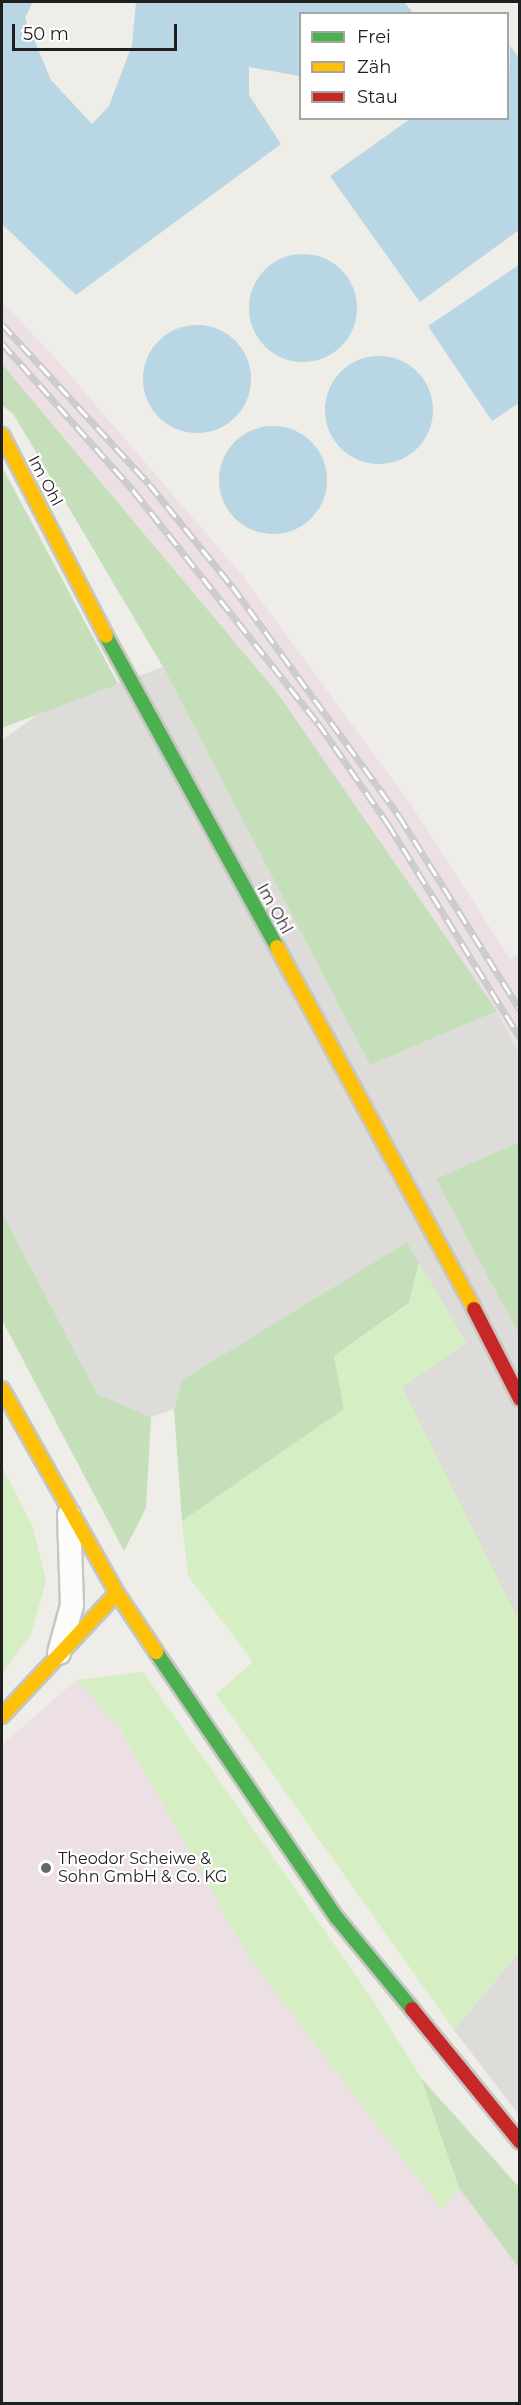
<!DOCTYPE html>
<html>
<head>
<meta charset="utf-8">
<style>
  body { margin:0 }
  #map { position:relative; width:521px; height:2405px; overflow:hidden; background:#eeede7; font-family:Montserrat,sans-serif }
  div>[style] { position:absolute }
  .residential>* { inset:0; background:#dddcd9 }
  .industrial>* { inset:0; background:#ece0e5 }
  .grass>* { inset:0; background:#d6eec3 }
  .forest>* { inset:0; background:#c4dfba }
  .water>* { inset:0; background:#b8d6e4 }
  .round { border-radius:50% }
  .roads { filter:drop-shadow(2px 0 #c6c6c3) drop-shadow(-2px 0 #c6c6c3) drop-shadow(0 2px #c6c6c3) drop-shadow(0 -2px #c6c6c3) }
  .street>* { height:22px; margin:-11px; padding:0 11px; transform-origin:11px; border-radius:11px; background:#fcfcfb }
  .fast>* { height:14px; margin:-7px; padding:0 7px; transform-origin:7px; border-radius:7px; background:#4caf50 }
  .slow>* { height:14px; margin:-7px; padding:0 7px; transform-origin:7px; border-radius:7px; background:#ffc107 }
  .jam>* { height:14px; margin:-7px; padding:0 7px; transform-origin:7px; border-radius:7px; background:#c62828 }
  .rail>* { height:7px; margin-top:-3.5px; transform-origin:0; background:repeating-linear-gradient(90deg,#fff 0 14px,#cbcbca 0 28px); box-sizing:border-box; border-block:2px solid #cbcbca }
  .dots>* { width:16px; height:16px; translate:-50% -50%; box-sizing:border-box; border:3px solid #fff; border-radius:50% }
  span { translate:-50% -50%; white-space:nowrap; text-align:center; line-height:1.15; -webkit-text-stroke:4.5px #fff; paint-order:stroke }
  .street-label { font-size:16px; color:#1f1f1f }
  .poi-label { font-size:16px; color:#1f1f1f }
  .left { translate:0 -50%; text-align:left }
  .frame { position:absolute; inset:0; border:3px solid #1f1f1f; pointer-events:none }
  .legend { position:absolute; left:299px; top:12px; width:210px; height:108px; box-sizing:border-box; background:#fff; border:2px solid #a5a5a5; margin:0; padding:8px 10px; list-style:none; font-size:18px; color:#1f1f1f }
  .legend li { display:flex; align-items:center; gap:12px; height:30px }
  .legend b { width:30px; border:2px solid #a5a5a5 }
  .scale { position:absolute; left:12px; top:24px; width:165px; height:27px; box-sizing:border-box; border:3px solid #1f1f1f; border-top:0; padding-left:8px; font-size:18px; line-height:21px; white-space:nowrap; color:#1f1f1f; -webkit-text-stroke:4px #fff; paint-order:stroke }
</style>
</head>
<body>
<div id="map">
  <div class="residential">
    <div style="clip-path:polygon(163px 667px,370px 1065px,497px 1011px,519px 1054px,519px 1142px,437px 1179px,519px 1335px,519px 1623px,402px 1387px,466px 1343px,407px 1242px,182px 1380px,174px 1409px,151px 1417px,97px 1394px,2px 1212px,2px 740px,43px 711px)"></div>
    <div style="clip-path:polygon(519px 1952px,519px 2115px,454px 2030px)"></div>
  </div>
  <div class="industrial">
    <div style="clip-path:polygon(2px 302px,57px 360px,243px 576px,412px 806px,510px 959px,519px 954px,519px 1054px,497px 1011px,279px 695px,2px 364px)"></div>
    <div style="clip-path:polygon(76px 1680px,119px 1726px,249px 1958px,441px 2209px,459px 2188px,519px 2267px,519px 2403px,2px 2403px,2px 1745px)"></div>
  </div>
  <div class="grass">
    <div style="clip-path:polygon(419px 1262px,466px 1343px,402px 1387px,520px 1623px,519px 1952px,454px 2030px,216px 1694px,253px 1662px,188px 1576px,182px 1521px,344px 1409px,334px 1356px,409px 1304px)"></div>
    <div style="clip-path:polygon(2px 1466px,33px 1528px,46px 1581px,31px 1634px,2px 1674px)"></div>
    <div style="clip-path:polygon(143px 1672px,371px 1997px,421px 2078px,459px 2188px,442px 2210px,249px 1958px,119px 1726px,76px 1680px)"></div>
  </div>
  <div class="forest">
    <div style="clip-path:polygon(2px 364px,279px 695px,497px 1011px,370px 1065px,163px 667px,14px 415px,2px 405px)"></div>
    <div style="clip-path:polygon(2px 467px,118px 684px,2px 728px)"></div>
    <div style="clip-path:polygon(519px 1142px,519px 1335px,436px 1179px)"></div>
    <div style="clip-path:polygon(2px 1212px,97px 1394px,151px 1417px,146px 1508px,124px 1551px,2px 1320px)"></div>
    <div style="clip-path:polygon(407px 1242px,419px 1262px,409px 1303px,334px 1356px,344px 1409px,182px 1521px,174px 1409px,182px 1380px)"></div>
    <div style="clip-path:polygon(421px 2078px,519px 2187px,519px 2268px,459px 2188px)"></div>
  </div>
  <div class="water">
    <div style="clip-path:polygon(2px 2px,33px 2px,25px 18px,51px 80px,92px 124px,109px 106px,132px 45px,136px 2px,404px 2px,413px 13px,300px 14px,300px 76px,249px 67px,249px 95px,281px 144px,76px 295px,2px 224px)"></div>
    <div style="clip-path:polygon(510px 46px,520px 59px,519px 230px,420px 302px,330px 176px,410px 119px,508px 118px)"></div>
    <div class="round" style="left:249px;top:254px;width:108px;height:108px"></div>
    <div style="clip-path:polygon(519px 265px,519px 403px,492px 421px,428px 326px)"></div>
    <div class="round" style="left:143px;top:325px;width:108px;height:108px"></div>
    <div class="round" style="left:325px;top:356px;width:108px;height:108px"></div>
    <div class="round" style="left:219px;top:426px;width:108px;height:108px"></div>
  </div>
  <div class="roads">
    <div class="street">
      <div style="left:59px;top:1653px;width:50px;rotate:-74.8deg"></div>
      <div style="left:72px;top:1605px;width:90px;rotate:-91.9deg"></div>
    </div>
    <div class="fast">
      <div style="left:106px;top:636px;width:355px;rotate:61.2deg"></div>
      <div style="left:156px;top:1652px;width:322px;rotate:55.8deg"></div>
      <div style="left:337px;top:1918px;width:118px;rotate:50.5deg"></div>
    </div>
    <div class="slow">
      <div style="left:2px;top:435px;width:226px;rotate:62.6deg"></div>
      <div style="left:277px;top:947px;width:412px;rotate:61.4deg"></div>
      <div style="left:2px;top:1389px;width:234px;rotate:60.6deg"></div>
      <div style="left:117px;top:1593px;width:71px;rotate:56.5deg"></div>
      <div style="left:2px;top:1716px;width:168px;rotate:-46.9deg"></div>
    </div>
    <div class="jam">
      <div style="left:474px;top:1309px;width:101px;rotate:62.9deg"></div>
      <div style="left:412px;top:2009px;width:171px;rotate:50.9deg"></div>
    </div>
  </div>
  <div class="rail">
    <div style="left:2px;top:324px;width:217px;rotate:47.4deg"></div>
    <div style="left:149px;top:484px;width:132px;rotate:50.9deg"></div>
    <div style="left:232px;top:586px;width:284px;rotate:54deg"></div>
    <div style="left:399px;top:816px;width:229px;rotate:58deg"></div>
    <div style="left:2px;top:343px;width:197px;rotate:48.3deg"></div>
    <div style="left:133px;top:490px;width:298px;rotate:51.6deg"></div>
    <div style="left:318px;top:723px;width:123px;rotate:55.3deg"></div>
    <div style="left:388px;top:824px;width:251px;rotate:58.3deg"></div>
  </div>
  <div class="dots">
    <div style="left:46px;top:1868px;background:#676765"></div>
  </div>
  <div class="street-label">
    <span style="left:45px;top:481px;rotate:62deg">Im Ohl</span>
    <span style="left:274px;top:909px;rotate:61deg">Im Ohl</span>
  </div>
  <div class="poi-label">
    <span class="left" style="left:58px;top:1868px">Theodor Scheiwe &amp;<br>Sohn GmbH &amp; Co. KG</span>
  </div>
  <div class="frame"></div>
  <ul class="legend">
  <li><b style="height:8px;background:#4caf50"></b>Frei</li>
  <li><b style="height:8px;background:#ffc107"></b>Zäh</li>
  <li><b style="height:8px;background:#c62828"></b>Stau</li>
  </ul>
  <div class="scale">50 m</div>
</div>
</body>
</html>
